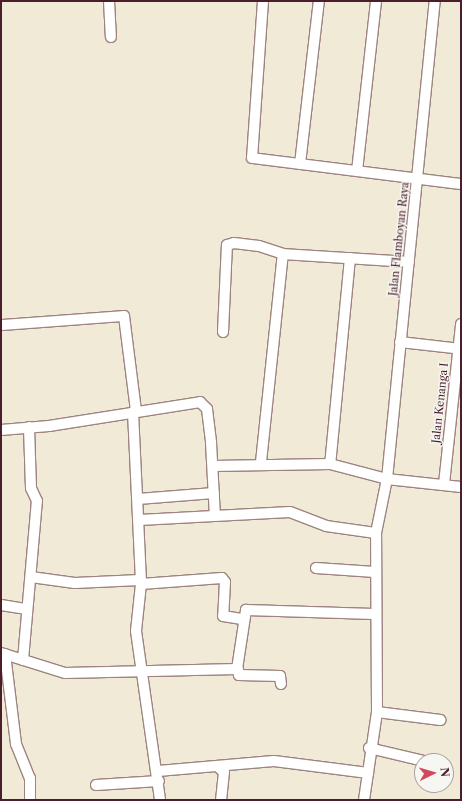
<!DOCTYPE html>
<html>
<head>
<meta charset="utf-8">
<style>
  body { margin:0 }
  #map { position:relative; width:462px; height:801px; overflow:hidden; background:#f1ead7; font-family:"Libre Caslon Text",serif }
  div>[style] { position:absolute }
  .roads { filter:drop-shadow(1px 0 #9e8481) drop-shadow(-1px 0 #9e8481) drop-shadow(0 1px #9e8481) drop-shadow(0 -1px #9e8481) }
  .minor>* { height:10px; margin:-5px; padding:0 5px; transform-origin:5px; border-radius:5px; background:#fff }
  span { translate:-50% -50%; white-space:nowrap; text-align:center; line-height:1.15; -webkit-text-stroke:3px #f6f6f2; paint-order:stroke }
  .street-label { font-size:11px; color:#4a1f2b }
  .frame { position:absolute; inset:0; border:2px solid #4a1f2b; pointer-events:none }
  .north { position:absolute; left:414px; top:753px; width:40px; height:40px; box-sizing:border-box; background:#f6f6f2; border:1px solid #b1a0a2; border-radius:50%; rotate:85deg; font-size:11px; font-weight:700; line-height:16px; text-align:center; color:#4a1f2b }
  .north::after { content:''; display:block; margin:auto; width:14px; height:18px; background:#d1495b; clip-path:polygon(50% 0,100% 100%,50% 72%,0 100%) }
</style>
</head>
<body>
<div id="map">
  <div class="roads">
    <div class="minor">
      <div style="left:109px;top:1px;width:36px;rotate:87deg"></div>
      <div style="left:263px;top:1px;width:157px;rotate:94deg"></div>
      <div style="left:252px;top:158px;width:211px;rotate:7.1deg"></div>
      <div style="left:300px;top:164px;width:164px;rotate:-83.4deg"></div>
      <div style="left:357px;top:171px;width:171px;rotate:-83.6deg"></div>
      <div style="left:350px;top:258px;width:207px;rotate:95.5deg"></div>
      <div style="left:330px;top:464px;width:59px;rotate:14.7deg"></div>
      <div style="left:387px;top:479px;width:74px;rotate:6.2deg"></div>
      <div style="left:1px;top:325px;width:123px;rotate:-4.2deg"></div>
      <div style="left:124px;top:316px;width:96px;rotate:82.8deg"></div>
      <div style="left:223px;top:332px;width:87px;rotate:-87.4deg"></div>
      <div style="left:227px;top:245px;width:7px;rotate:-16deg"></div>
      <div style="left:234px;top:243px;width:25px;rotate:7deg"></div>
      <div style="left:259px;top:246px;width:25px;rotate:18deg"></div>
      <div style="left:400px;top:342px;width:61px;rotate:6.5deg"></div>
      <div style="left:133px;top:412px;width:172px;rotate:87.3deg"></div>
      <div style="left:141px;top:584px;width:47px;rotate:96.1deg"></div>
      <div style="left:136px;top:631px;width:171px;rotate:81.9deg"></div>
      <div style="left:1px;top:430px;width:48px;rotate:-4.8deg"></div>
      <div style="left:49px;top:426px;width:153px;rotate:-9deg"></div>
      <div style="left:200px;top:402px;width:10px;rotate:45deg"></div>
      <div style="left:207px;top:409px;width:34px;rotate:83deg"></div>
      <div style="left:211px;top:443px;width:73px;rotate:86.9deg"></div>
      <div style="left:261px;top:462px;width:209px;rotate:-84deg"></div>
      <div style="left:283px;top:254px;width:126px;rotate:3.6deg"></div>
      <div style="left:213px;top:466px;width:117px;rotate:-1deg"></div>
      <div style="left:444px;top:484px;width:161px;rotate:-83.9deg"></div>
      <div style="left:138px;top:499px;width:76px;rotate:-4.5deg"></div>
      <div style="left:139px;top:520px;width:151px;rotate:-3deg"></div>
      <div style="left:290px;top:512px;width:39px;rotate:21deg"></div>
      <div style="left:326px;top:526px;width:50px;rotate:8deg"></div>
      <div style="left:316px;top:568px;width:59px;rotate:3.9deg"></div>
      <div style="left:31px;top:577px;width:44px;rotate:7.8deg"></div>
      <div style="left:75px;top:583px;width:65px;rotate:-2.6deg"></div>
      <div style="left:141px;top:584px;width:81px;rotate:-4.2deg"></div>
      <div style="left:222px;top:578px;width:5px;rotate:53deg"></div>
      <div style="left:225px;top:582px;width:34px;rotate:93deg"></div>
      <div style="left:223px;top:616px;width:19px;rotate:9deg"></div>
      <div style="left:1px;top:605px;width:26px;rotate:9deg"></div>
      <div style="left:1px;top:653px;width:67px;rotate:17.4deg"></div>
      <div style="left:65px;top:673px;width:172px;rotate:-1.3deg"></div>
      <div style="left:237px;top:669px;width:60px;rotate:-81.3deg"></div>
      <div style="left:246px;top:610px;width:128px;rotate:1.8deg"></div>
      <div style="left:5px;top:654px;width:91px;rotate:83deg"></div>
      <div style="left:16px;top:744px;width:37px;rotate:68deg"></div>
      <div style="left:30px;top:778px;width:22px;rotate:90deg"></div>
      <div style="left:23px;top:660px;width:160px;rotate:-85deg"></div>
      <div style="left:37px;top:501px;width:14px;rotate:-115deg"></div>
      <div style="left:31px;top:488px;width:61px;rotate:-91.9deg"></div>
      <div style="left:238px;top:669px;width:6px;rotate:81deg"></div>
      <div style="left:239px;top:675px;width:41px;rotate:1.4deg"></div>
      <div style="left:280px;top:676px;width:8px;rotate:83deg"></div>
      <div style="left:377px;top:712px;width:64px;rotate:7.2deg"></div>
      <div style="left:369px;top:748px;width:57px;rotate:13.3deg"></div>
      <div style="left:217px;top:766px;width:9px;rotate:41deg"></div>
      <div style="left:224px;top:772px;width:28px;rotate:96deg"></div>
      <div style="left:158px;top:771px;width:116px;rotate:-4.9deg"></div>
      <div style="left:274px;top:761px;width:95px;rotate:7.3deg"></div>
      <div style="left:96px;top:785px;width:63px;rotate:-3.6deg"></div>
      <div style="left:364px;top:800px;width:89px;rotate:-81.6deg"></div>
      <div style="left:377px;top:712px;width:179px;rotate:-90.3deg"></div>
      <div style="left:376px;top:533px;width:55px;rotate:-78.5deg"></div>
      <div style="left:387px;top:479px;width:480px;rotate:-84.3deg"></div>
    </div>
  </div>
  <div class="street-label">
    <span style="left:399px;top:239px;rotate:-84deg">Jalan Flamboyan Raya</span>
    <span style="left:440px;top:403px;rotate:-84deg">Jalan Kenanga I</span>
  </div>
  <div class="frame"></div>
  <div class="north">N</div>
</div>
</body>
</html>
